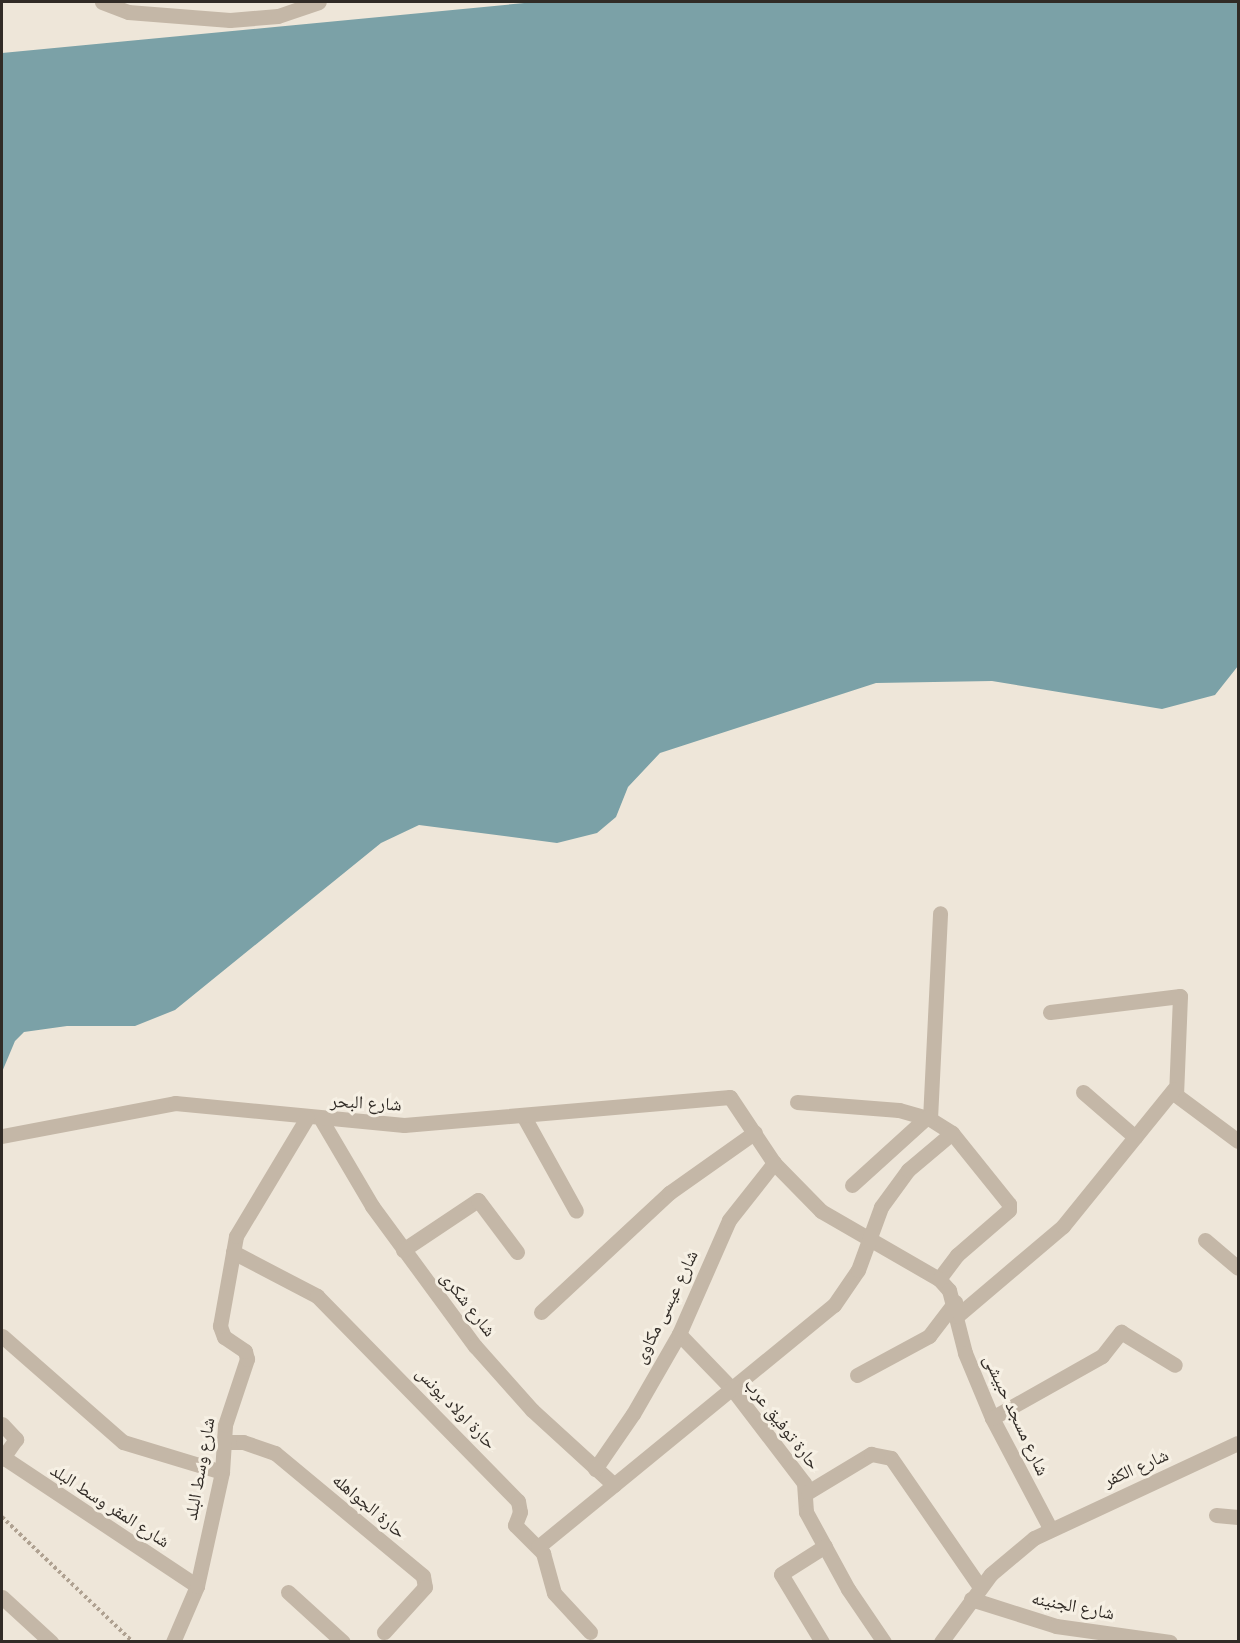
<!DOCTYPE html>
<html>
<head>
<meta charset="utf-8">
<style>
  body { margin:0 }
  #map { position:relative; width:1240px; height:1643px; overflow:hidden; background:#eee6d9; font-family:Roboto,"Noto Naskh Arabic",sans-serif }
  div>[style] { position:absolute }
  .water>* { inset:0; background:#7ba1a7 }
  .path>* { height:4px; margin-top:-2px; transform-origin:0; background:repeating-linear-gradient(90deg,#afa191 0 3px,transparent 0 6px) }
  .street>* { height:15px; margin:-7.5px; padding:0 7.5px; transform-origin:7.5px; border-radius:7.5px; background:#c4b7a7 }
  span { translate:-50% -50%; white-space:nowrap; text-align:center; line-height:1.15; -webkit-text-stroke:6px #f6f0e4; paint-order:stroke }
  .street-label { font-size:18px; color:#312b26 }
  .frame { position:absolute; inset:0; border:3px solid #312b26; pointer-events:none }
</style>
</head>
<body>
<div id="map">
  <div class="water">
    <div style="clip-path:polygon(535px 2px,1238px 2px,1238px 666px,1215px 695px,1162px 709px,992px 681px,876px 683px,660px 753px,628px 787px,616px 817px,597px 833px,557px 843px,419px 825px,381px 843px,175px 1010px,135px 1026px,67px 1026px,24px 1032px,15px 1041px,2px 1072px,2px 53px)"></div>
  </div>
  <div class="path">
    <div style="left:2px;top:1517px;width:181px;rotate:43.7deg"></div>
  </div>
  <div class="street">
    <div style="left:102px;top:2px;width:28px;rotate:21deg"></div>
    <div style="left:128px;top:12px;width:102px;rotate:4.5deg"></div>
    <div style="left:230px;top:20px;width:48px;rotate:-4.8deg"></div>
    <div style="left:278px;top:16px;width:43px;rotate:-18.9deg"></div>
    <div style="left:1050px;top:1012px;width:131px;rotate:-7deg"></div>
    <div style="left:1180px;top:996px;width:99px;rotate:92.3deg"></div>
    <div style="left:1176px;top:1095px;width:77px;rotate:36.6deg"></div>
    <div style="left:1083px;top:1092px;width:69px;rotate:40.9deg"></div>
    <div style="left:797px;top:1102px;width:102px;rotate:4.5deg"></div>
    <div style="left:899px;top:1110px;width:32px;rotate:16deg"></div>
    <div style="left:930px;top:1119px;width:26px;rotate:32deg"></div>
    <div style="left:952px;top:1133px;width:91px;rotate:51.2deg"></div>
    <div style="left:1009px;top:1204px;width:6px;rotate:90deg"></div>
    <div style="left:1009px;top:1210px;width:69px;rotate:139.1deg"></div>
    <div style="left:957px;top:1255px;width:30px;rotate:127deg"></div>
    <div style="left:524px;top:1117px;width:107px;rotate:61deg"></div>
    <div style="left:930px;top:1119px;width:206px;rotate:-87.2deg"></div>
    <div style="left:322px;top:1121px;width:99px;rotate:59.5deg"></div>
    <div style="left:372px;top:1206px;width:174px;rotate:53.7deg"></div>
    <div style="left:475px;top:1346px;width:86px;rotate:48.3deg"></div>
    <div style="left:532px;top:1410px;width:111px;rotate:42.4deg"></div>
    <div style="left:2px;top:1136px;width:176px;rotate:-10.8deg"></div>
    <div style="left:175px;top:1103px;width:230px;rotate:5.5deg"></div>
    <div style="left:404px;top:1125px;width:327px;rotate:-4.9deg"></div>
    <div style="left:730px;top:1097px;width:79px;rotate:56.3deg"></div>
    <div style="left:774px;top:1163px;width:67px;rotate:45.6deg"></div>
    <div style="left:821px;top:1211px;width:136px;rotate:30deg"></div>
    <div style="left:939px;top:1279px;width:15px;rotate:48deg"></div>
    <div style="left:949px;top:1290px;width:65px;rotate:75.7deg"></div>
    <div style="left:965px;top:1353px;width:70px;rotate:67.4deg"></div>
    <div style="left:992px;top:1418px;width:124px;rotate:62.2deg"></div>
    <div style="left:852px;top:1185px;width:101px;rotate:-42.2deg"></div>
    <div style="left:1205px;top:1240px;width:43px;rotate:40.3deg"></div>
    <div style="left:403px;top:1250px;width:90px;rotate:-33.7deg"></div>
    <div style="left:478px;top:1200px;width:65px;rotate:53.1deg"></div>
    <div style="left:233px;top:1252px;width:95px;rotate:27.6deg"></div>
    <div style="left:317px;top:1296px;width:287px;rotate:45.6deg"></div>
    <div style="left:518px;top:1501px;width:11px;rotate:80deg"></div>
    <div style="left:520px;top:1512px;width:14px;rotate:111deg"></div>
    <div style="left:515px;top:1525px;width:40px;rotate:45deg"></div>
    <div style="left:543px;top:1553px;width:41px;rotate:74.6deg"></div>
    <div style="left:554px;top:1593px;width:53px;rotate:47.3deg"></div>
    <div style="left:541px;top:1312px;width:175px;rotate:-42.9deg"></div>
    <div style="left:669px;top:1193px;width:105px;rotate:-35.3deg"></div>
    <div style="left:957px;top:1316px;width:139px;rotate:-40.3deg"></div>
    <div style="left:1063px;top:1226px;width:176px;rotate:-51deg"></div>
    <div style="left:679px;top:1334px;width:78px;rotate:46deg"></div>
    <div style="left:733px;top:1390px;width:117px;rotate:52.6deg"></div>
    <div style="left:804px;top:1483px;width:29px;rotate:86deg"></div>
    <div style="left:806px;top:1512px;width:88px;rotate:61.4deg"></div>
    <div style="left:848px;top:1589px;width:64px;rotate:55.8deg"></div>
    <div style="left:2px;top:1336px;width:161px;rotate:41.2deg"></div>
    <div style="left:123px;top:1442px;width:103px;rotate:16.9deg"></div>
    <div style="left:857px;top:1375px;width:82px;rotate:-28.4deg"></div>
    <div style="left:929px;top:1336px;width:43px;rotate:-52.6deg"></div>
    <div style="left:992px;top:1418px;width:126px;rotate:-29.4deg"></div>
    <div style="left:1102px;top:1356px;width:31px;rotate:-52deg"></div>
    <div style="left:1121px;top:1332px;width:63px;rotate:31.4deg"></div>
    <div style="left:2px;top:1424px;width:21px;rotate:47deg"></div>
    <div style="left:16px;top:1439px;width:24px;rotate:125deg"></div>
    <div style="left:224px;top:1442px;width:19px"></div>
    <div style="left:243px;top:1442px;width:34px;rotate:19deg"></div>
    <div style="left:275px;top:1453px;width:192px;rotate:39.7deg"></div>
    <div style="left:423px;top:1576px;width:11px;rotate:80deg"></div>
    <div style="left:425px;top:1587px;width:61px;rotate:132.3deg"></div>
    <div style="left:3px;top:1457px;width:233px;rotate:33.6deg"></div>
    <div style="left:595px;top:1469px;width:67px;rotate:-55.4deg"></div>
    <div style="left:633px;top:1414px;width:92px;rotate:-60.1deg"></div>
    <div style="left:679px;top:1334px;width:124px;rotate:-66.3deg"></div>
    <div style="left:729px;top:1220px;width:73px;rotate:-51.7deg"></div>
    <div style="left:808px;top:1492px;width:74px;rotate:-31.1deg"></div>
    <div style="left:871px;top:1454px;width:20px;rotate:11deg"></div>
    <div style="left:891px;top:1458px;width:157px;rotate:55.4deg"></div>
    <div style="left:1216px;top:1515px;width:22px;rotate:5deg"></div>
    <div style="left:538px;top:1547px;width:382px;rotate:-39.3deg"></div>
    <div style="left:834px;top:1305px;width:42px;rotate:-55.6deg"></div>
    <div style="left:858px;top:1270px;width:67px;rotate:-69.9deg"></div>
    <div style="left:881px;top:1207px;width:46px;rotate:-53.9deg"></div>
    <div style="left:908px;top:1170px;width:57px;rotate:-40.1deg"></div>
    <div style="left:288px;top:1592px;width:74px;rotate:42.3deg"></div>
    <div style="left:2px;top:1597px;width:67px;rotate:42.6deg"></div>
    <div style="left:971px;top:1599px;width:89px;rotate:17.6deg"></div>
    <div style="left:1056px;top:1626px;width:115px;rotate:8deg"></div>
    <div style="left:173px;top:1642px;width:61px;rotate:-66.8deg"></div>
    <div style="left:197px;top:1586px;width:117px;rotate:-77.6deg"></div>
    <div style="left:222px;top:1472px;width:47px;rotate:-86.3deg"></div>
    <div style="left:225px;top:1425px;width:70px;rotate:-71.6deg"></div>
    <div style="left:247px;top:1359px;width:8px;rotate:-104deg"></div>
    <div style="left:245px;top:1351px;width:25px;rotate:-146deg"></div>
    <div style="left:224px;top:1337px;width:12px;rotate:-110deg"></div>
    <div style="left:220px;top:1326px;width:91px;rotate:-79.9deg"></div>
    <div style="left:236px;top:1236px;width:138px;rotate:-59deg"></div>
    <div style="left:822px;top:1642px;width:79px;rotate:-121.1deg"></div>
    <div style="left:781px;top:1574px;width:52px;rotate:-32.5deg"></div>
    <div style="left:941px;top:1642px;width:84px;rotate:-53.7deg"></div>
    <div style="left:991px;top:1574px;width:56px;rotate:-39.9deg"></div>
    <div style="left:1034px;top:1538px;width:225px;rotate:-25deg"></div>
  </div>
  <div class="street-label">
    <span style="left:366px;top:1103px;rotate:3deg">شارع البحر</span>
    <span style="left:468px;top:1304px;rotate:52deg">شارع شكرى</span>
    <span style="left:666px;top:1307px;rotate:-64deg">شارع عيسى مكاوى</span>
    <span style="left:456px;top:1408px;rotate:46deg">حارة اولاد يونس</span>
    <span style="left:1016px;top:1415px;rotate:65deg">شارع مسجد حبيشى</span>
    <span style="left:782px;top:1424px;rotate:52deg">حارة توفيق عرب</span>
    <span style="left:1136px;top:1468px;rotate:-24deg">شارع الكفر</span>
    <span style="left:200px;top:1469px;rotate:-80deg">شارع وسط البلد</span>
    <span style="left:110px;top:1506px;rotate:33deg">شارع المقر وسط البلد</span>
    <span style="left:369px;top:1506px;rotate:40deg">حارة الجواهله</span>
    <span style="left:1073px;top:1606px;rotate:11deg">شارع الجنينه</span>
  </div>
  <div class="frame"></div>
</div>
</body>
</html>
